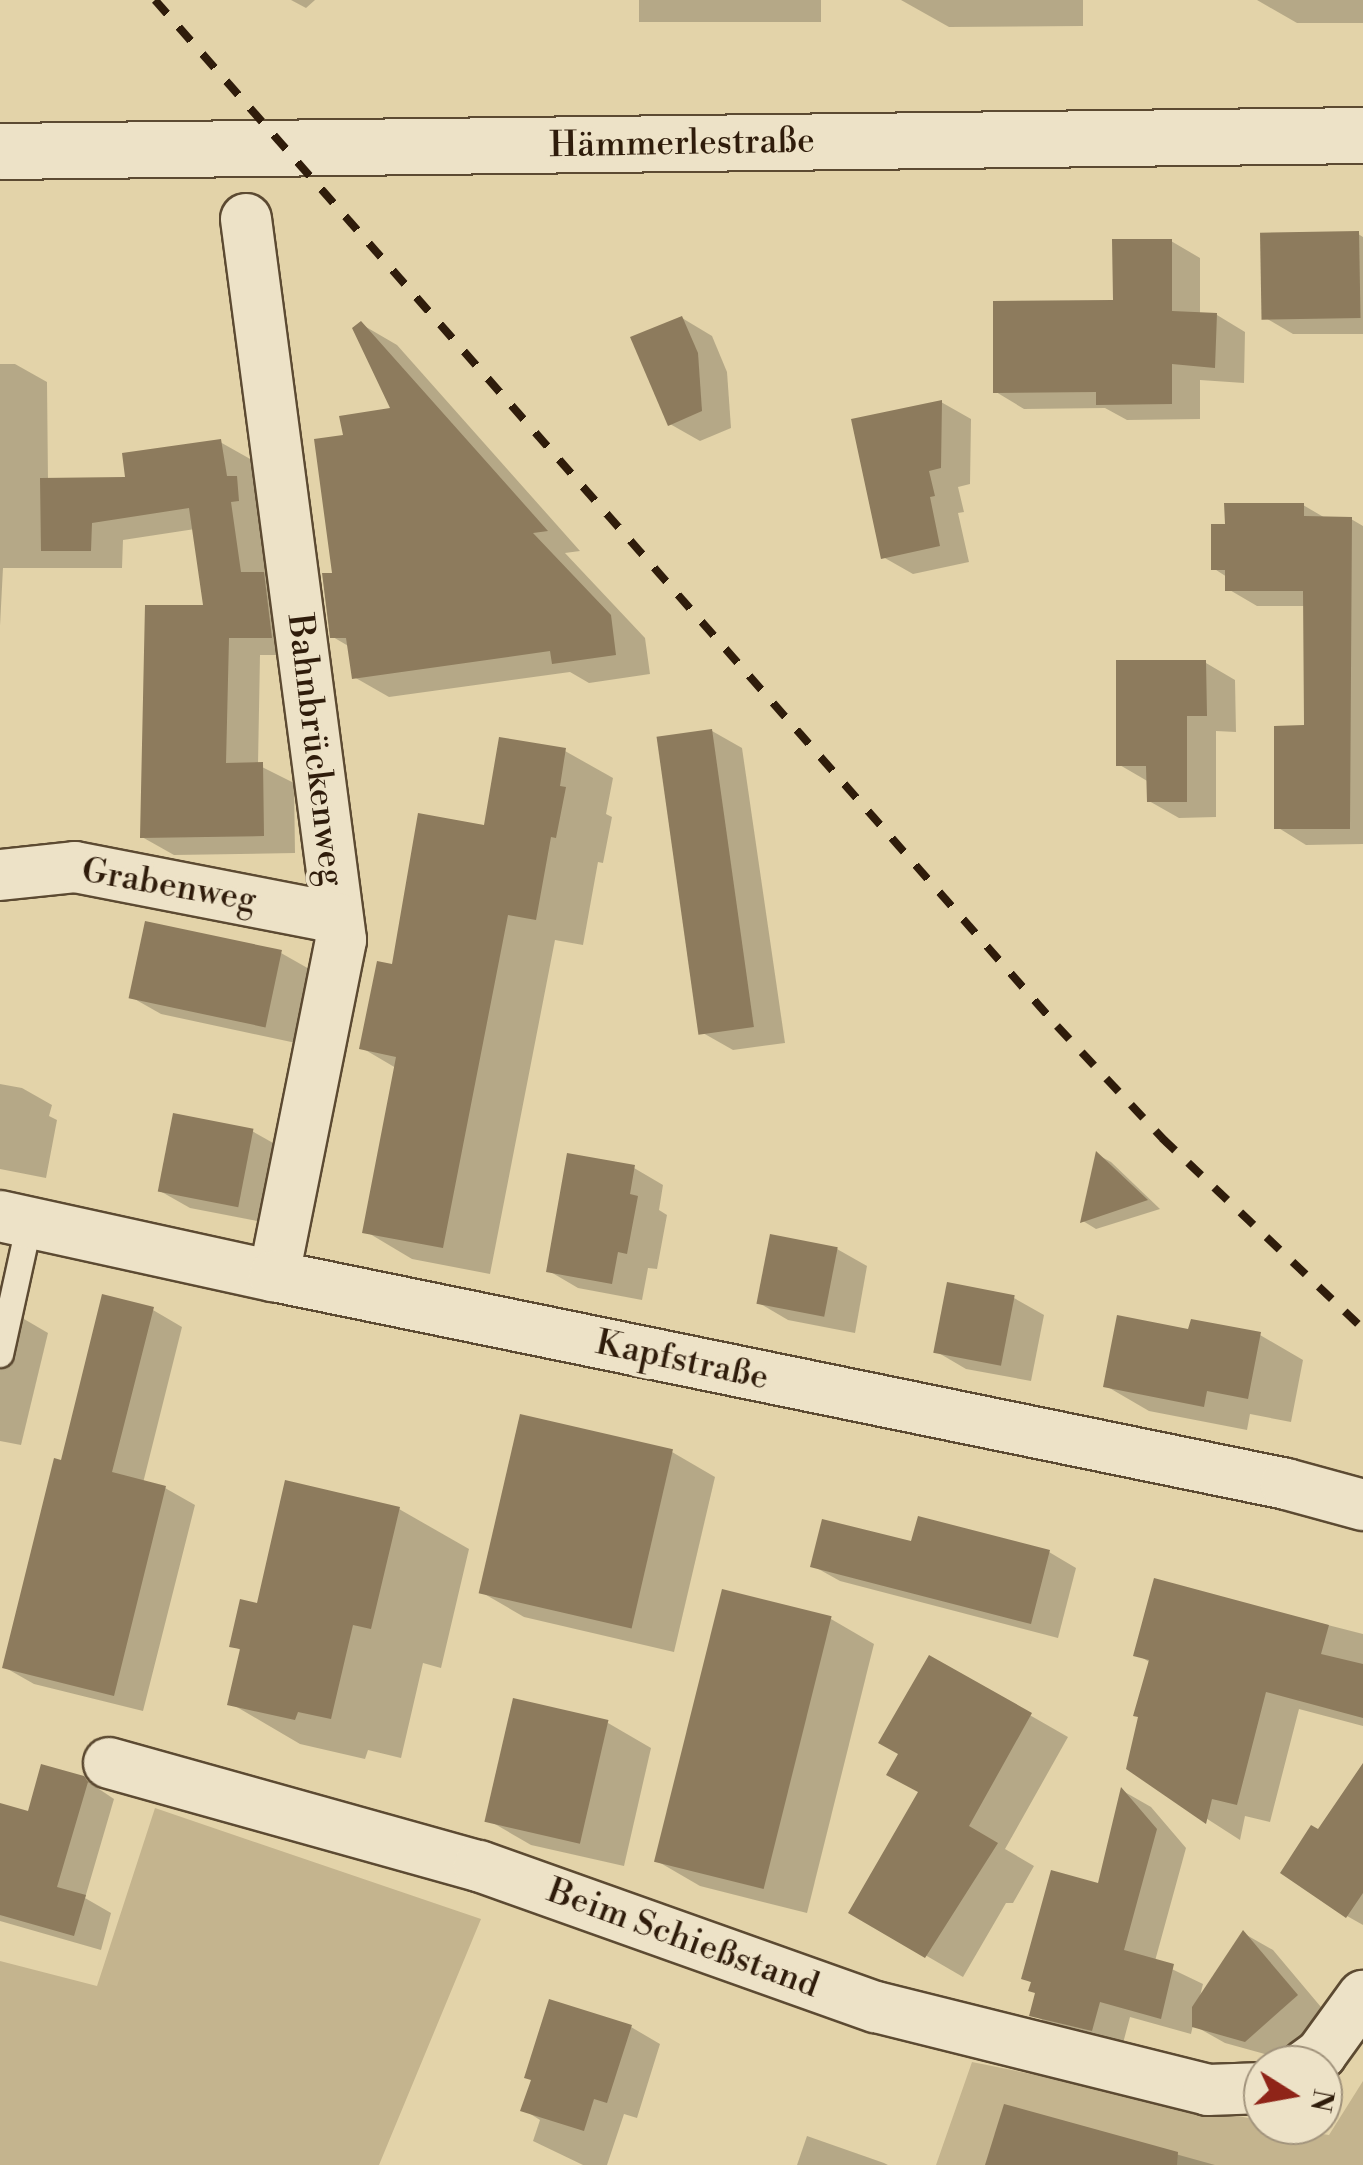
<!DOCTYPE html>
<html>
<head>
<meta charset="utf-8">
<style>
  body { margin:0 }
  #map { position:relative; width:1363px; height:2165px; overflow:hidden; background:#e3d3a9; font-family:"Libre Bodoni",serif }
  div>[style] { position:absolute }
  .green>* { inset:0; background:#c4b48e }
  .shadow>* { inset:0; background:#0003; transform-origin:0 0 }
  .building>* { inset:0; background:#8d7b5d; transform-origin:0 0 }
  .roads { filter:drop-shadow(2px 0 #5c4a32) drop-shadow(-2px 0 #5c4a32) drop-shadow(0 2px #5c4a32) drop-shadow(0 -2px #5c4a32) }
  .lane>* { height:25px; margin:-12.5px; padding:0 12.5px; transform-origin:12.5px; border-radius:12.5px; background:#ede2c7 }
  .street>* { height:50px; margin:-25px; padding:0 25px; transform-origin:25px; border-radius:25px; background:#ede2c7 }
  .secondary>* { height:55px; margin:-27.5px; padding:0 27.5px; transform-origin:27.5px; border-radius:27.5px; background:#ede2c7 }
  .rail>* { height:8px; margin-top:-4px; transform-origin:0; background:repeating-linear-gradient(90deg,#2f1c0b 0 18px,transparent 0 36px) }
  span { translate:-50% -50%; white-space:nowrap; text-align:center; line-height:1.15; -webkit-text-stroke:8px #ede2c7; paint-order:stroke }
  .street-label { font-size:35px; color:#2f1c0b }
  .north { position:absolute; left:1243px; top:2045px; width:100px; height:100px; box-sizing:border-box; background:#ede2c7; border:2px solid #a1937c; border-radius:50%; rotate:101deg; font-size:28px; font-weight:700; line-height:40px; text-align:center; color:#2f1c0b }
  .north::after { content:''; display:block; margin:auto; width:35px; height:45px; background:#8f2418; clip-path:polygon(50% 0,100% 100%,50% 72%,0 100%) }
</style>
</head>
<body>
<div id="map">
  <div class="green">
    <div style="clip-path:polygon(155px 1808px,481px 1919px,379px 2165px,0 2165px,0 1961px,97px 1986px)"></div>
    <div style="clip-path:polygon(972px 2062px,1263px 2121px,1263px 2125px,1329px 2135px,1363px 2081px,1363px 2165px,936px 2165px)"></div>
  </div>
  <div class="shadow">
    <div style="clip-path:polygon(291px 0,315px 0,306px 8px)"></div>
    <div style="left:639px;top:0;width:182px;height:22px"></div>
    <div style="clip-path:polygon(901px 0,1083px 0,1083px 26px,949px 27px)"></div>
    <div style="clip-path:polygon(1257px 0,1363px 0,1363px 23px,1297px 23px)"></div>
    <div style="clip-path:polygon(1358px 234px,1363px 237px,1363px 334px,1293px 334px,1264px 317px)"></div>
    <div style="clip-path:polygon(1171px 241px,1200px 258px,1200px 314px,1217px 315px,1245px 332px,1244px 383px,1200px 380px,1200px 419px,1127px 420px,1105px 408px,1024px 409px,996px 392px,1115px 303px)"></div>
    <div style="clip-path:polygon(682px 318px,712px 336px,727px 372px,731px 428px,700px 441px,670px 424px)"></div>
    <div style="clip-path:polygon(361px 324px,397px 345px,580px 551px,565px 553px,645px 638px,650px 674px,589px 683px,570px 672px,389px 697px,354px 677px,350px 647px,333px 637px,346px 437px,394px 410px)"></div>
    <div style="clip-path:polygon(0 364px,15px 364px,47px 382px,48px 480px,128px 479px,220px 442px,252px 460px,303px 655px,260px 655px,258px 765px,294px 783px,295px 853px,174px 855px,142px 837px,206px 607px,195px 529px,123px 540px,122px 568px,3px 568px,0 626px)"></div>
    <div style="clip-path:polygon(941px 402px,971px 419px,970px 484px,958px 487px,964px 512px,958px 513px,969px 562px,913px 574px,883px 557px)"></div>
    <div style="clip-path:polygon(1303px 505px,1327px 519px,1351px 519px,1363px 526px,1363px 844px,1306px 845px,1277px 827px,1307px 728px,1305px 606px,1257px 606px,1228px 589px,1227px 577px,1213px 568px,1227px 526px)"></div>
    <div style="clip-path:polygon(1206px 663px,1235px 680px,1236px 732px,1216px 731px,1216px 817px,1179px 818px,1149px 801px,1149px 782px,1118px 764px)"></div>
    <div style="clip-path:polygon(712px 731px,742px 748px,785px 1043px,733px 1050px,703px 1033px)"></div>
    <div style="clip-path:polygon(565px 751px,613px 778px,606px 814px,612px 817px,603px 863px,598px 862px,583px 945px,555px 940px,490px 1274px,412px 1259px,365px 1231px,396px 1068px,362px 1048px,394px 967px,486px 828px)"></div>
    <div style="clip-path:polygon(281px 953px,311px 970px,296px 1043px,161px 1014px,131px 997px)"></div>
    <div style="clip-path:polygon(0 1084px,22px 1088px,52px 1105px,49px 1116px,57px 1120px,46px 1178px,0 1169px)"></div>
    <div style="clip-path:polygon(252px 1131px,282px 1148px,267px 1223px,190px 1208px,160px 1191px)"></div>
    <div style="clip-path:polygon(1098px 1155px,1111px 1162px,1160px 1209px,1096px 1229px,1083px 1221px)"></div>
    <div style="clip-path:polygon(634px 1168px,663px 1185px,659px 1210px,667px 1215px,657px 1269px,648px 1268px,642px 1300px,578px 1288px,549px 1271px)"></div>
    <div style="clip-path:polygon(837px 1249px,867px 1266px,855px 1333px,788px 1320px,759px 1303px)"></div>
    <div style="clip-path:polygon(1014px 1298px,1044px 1315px,1031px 1381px,966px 1369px,937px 1352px)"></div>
    <div style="clip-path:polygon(0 1305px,48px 1333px,21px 1445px,0 1441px)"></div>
    <div style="clip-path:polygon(153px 1310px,182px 1327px,143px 1483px,165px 1488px,195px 1505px,143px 1711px,34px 1684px,4px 1667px,62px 1463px)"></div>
    <div style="clip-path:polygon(1190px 1332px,1260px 1335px,1303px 1360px,1291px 1422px,1250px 1414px,1247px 1430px,1149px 1411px,1106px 1386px)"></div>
    <div style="clip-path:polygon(672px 1452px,715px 1477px,674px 1652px,524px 1617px,481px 1592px)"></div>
    <div style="clip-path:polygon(399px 1509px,469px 1549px,441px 1668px,423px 1663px,401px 1758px,368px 1750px,365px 1759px,300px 1744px,230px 1703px,242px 1651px,232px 1645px,259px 1606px)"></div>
    <div style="clip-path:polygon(1049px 1552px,1076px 1568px,1058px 1638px,840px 1581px,813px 1566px)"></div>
    <div style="clip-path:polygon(1156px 1581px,1363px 1634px,1363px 1726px,1299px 1709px,1270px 1822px,1245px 1816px,1240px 1840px,1128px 1768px,1151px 1663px,1136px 1654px)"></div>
    <div style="clip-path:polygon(831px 1619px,874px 1644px,807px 1913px,700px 1886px,657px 1861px)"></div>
    <div style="clip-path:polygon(930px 1658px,1068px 1737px,1005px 1849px,1034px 1866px,1013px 1903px,1006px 1903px,963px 1977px,851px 1912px,921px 1792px,901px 1753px)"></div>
    <div style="clip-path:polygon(608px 1723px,651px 1748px,624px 1866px,531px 1845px,488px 1820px)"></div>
    <div style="clip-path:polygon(1363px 1767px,1363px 1925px,1347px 1916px,1319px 1833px)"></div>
    <div style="clip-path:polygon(84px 1779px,114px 1799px,85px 1898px,111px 1913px,101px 1950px,0 1921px,0 1805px,29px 1814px)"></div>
    <div style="clip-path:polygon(1123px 1791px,1151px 1807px,1186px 1848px,1155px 1961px,1203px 1984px,1199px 2000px,1243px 1933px,1273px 1950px,1326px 2013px,1276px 2057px,1225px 2043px,1193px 2025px,1191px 2034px,1130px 2017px,1122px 2047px,1061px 2031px,1032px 2014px,1037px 1994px,1033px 1983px,1023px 1978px,1100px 1886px)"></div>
    <div style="clip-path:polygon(631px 2027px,660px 2044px,637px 2118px,624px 2114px,607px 2165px,583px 2165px,533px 2141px,540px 2120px,524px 2110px)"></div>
    <div style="clip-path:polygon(1006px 2107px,1215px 2165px,987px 2165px)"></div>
    <div style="clip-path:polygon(807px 2136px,884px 2163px,888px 2165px,797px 2165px)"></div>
  </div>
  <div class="building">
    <div style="left:1359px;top:231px;width:87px;height:99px;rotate:89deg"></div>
    <div style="clip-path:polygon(1112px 239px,1172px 239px,1172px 311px,1217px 313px,1215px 368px,1172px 364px,1172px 404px,1096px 405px,1096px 392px,993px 393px,993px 301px,1113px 300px)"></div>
    <div style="clip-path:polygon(682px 316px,698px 353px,702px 411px,668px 426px,630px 337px)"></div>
    <div style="clip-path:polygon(361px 321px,548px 531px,533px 533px,611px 615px,616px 655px,552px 664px,550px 651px,352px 679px,346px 638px,330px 638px,322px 573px,332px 573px,314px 439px,343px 435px,339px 416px,390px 408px,352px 328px)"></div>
    <div style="clip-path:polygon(942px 400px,941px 468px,929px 471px,935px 496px,930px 497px,940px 546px,881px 559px,851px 419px)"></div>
    <div style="clip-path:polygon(221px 439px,227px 476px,237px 476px,239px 501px,231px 502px,241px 572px,264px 572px,272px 638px,229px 638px,226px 763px,263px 762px,264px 836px,140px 838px,145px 605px,203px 605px,189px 508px,92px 523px,91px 551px,41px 551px,40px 478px,125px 477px,122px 453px)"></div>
    <div style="clip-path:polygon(1224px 503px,1304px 503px,1304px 516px,1352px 517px,1350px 829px,1274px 829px,1274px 726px,1304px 725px,1303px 591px,1225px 591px,1225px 570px,1211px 570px,1211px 524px,1225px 524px)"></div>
    <div style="clip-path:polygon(1116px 660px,1206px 660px,1207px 716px,1187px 716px,1187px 802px,1147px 802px,1146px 766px,1116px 766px)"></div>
    <div style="left:712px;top:729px;width:301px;height:56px;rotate:82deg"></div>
    <div style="clip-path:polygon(499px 737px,566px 748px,560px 786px,566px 787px,556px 838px,551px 837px,536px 920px,508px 915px,443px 1248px,362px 1233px,396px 1057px,359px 1049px,377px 961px,392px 964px,418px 813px,484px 825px)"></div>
    <div style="left:145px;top:921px;width:140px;height:79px;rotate:12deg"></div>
    <div style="left:173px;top:1113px;width:82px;height:80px;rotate:11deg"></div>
    <div style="clip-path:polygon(1096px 1151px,1148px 1200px,1080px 1223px)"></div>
    <div style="clip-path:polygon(567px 1153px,635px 1165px,630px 1194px,638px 1196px,627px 1254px,618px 1252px,612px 1284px,546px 1272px)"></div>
    <div style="left:770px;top:1234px;width:69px;height:71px;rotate:11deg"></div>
    <div style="left:947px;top:1282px;width:69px;height:72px;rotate:11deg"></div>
    <div style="clip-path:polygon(102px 1294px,154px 1307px,112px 1472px,166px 1486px,114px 1696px,2px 1668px,54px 1458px,61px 1460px)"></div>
    <div style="clip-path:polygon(1117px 1315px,1188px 1329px,1191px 1319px,1261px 1332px,1248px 1399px,1207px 1391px,1204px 1407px,1103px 1387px)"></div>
    <div style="left:520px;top:1414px;width:157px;height:184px;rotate:13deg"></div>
    <div style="clip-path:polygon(285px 1480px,400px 1507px,371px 1629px,353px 1625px,331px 1719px,298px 1712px,295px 1720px,227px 1705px,240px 1649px,229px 1647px,240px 1599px,257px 1603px)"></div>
    <div style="clip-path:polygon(918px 1516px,1050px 1550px,1031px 1624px,810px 1567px,822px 1519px,911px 1541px)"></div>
    <div style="clip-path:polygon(1154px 1578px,1329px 1625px,1321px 1654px,1363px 1664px,1363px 1718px,1266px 1692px,1237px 1805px,1212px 1799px,1206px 1824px,1126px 1769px,1138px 1717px,1133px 1716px,1149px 1660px,1133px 1656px)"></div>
    <div style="left:722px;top:1589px;width:113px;height:281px;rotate:14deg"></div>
    <div style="clip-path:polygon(929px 1655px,1032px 1713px,969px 1826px,998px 1843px,925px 1958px,848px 1913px,918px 1792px,886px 1775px,898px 1754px,878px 1743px)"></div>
    <div style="left:513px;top:1698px;width:98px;height:127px;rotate:13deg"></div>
    <div style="clip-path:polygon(1363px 1763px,1363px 1893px,1346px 1918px,1280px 1873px,1311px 1825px,1318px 1829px)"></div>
    <div style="clip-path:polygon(41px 1764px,84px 1776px,88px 1782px,57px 1887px,86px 1895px,74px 1936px,0 1915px,0 1803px,28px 1811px)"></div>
    <div style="clip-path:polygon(1121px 1787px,1157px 1829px,1124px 1950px,1174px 1964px,1161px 2019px,1100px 2002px,1092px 2031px,1029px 2016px,1035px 1993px,1028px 1991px,1031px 1982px,1021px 1979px,1051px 1870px,1098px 1883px)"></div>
    <div style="clip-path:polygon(1243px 1930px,1298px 1995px,1245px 2042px,1192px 2027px,1192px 2007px)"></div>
    <div style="clip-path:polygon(549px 1999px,632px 2025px,607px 2103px,594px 2099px,584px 2131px,520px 2111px,531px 2080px,524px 2078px)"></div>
    <div style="clip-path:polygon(1004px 2104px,1178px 2152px,1177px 2165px,985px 2165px)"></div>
  </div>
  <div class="roads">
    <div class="lane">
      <div style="left:0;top:1354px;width:135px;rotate:-77.6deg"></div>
    </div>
    <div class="street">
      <div style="left:246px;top:219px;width:727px;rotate:82.49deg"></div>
      <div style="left:341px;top:940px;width:343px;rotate:101.3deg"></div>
      <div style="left:0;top:875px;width:75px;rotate:-6.1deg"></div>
      <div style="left:75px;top:867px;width:267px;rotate:11deg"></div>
      <div style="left:0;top:1216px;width:280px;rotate:12.4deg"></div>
      <div style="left:274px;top:1276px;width:1033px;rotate:11.61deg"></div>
      <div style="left:1286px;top:1484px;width:80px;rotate:15.3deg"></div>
      <div style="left:109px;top:1763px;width:384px;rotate:15.6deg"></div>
      <div style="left:479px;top:1866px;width:421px;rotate:19.6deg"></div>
      <div style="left:876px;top:2007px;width:342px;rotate:14deg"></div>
      <div style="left:1208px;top:2090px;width:55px;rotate:-2.1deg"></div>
      <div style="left:1306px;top:2065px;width:19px;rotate:-36deg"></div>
      <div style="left:1321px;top:2054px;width:72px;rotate:-54.1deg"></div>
    </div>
    <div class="secondary">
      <div style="left:0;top:151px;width:1363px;rotate:-0.67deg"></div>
    </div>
  </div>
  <div class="rail">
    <div style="left:155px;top:0;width:1366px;rotate:48.68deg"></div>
    <div style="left:1057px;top:1026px;width:154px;rotate:46.8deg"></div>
    <div style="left:1162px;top:1138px;width:277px;rotate:43.5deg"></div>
  </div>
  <div class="street-label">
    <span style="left:682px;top:144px;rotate:-1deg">Hämmerlestraße</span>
    <span style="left:315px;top:750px;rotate:83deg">Bahnbrückenweg</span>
    <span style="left:169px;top:886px;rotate:10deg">Grabenweg</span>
    <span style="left:682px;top:1361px;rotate:12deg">Kapfstraße</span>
    <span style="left:683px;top:1939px;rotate:20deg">Beim Schießstand</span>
  </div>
  <div class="north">N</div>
</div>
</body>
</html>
